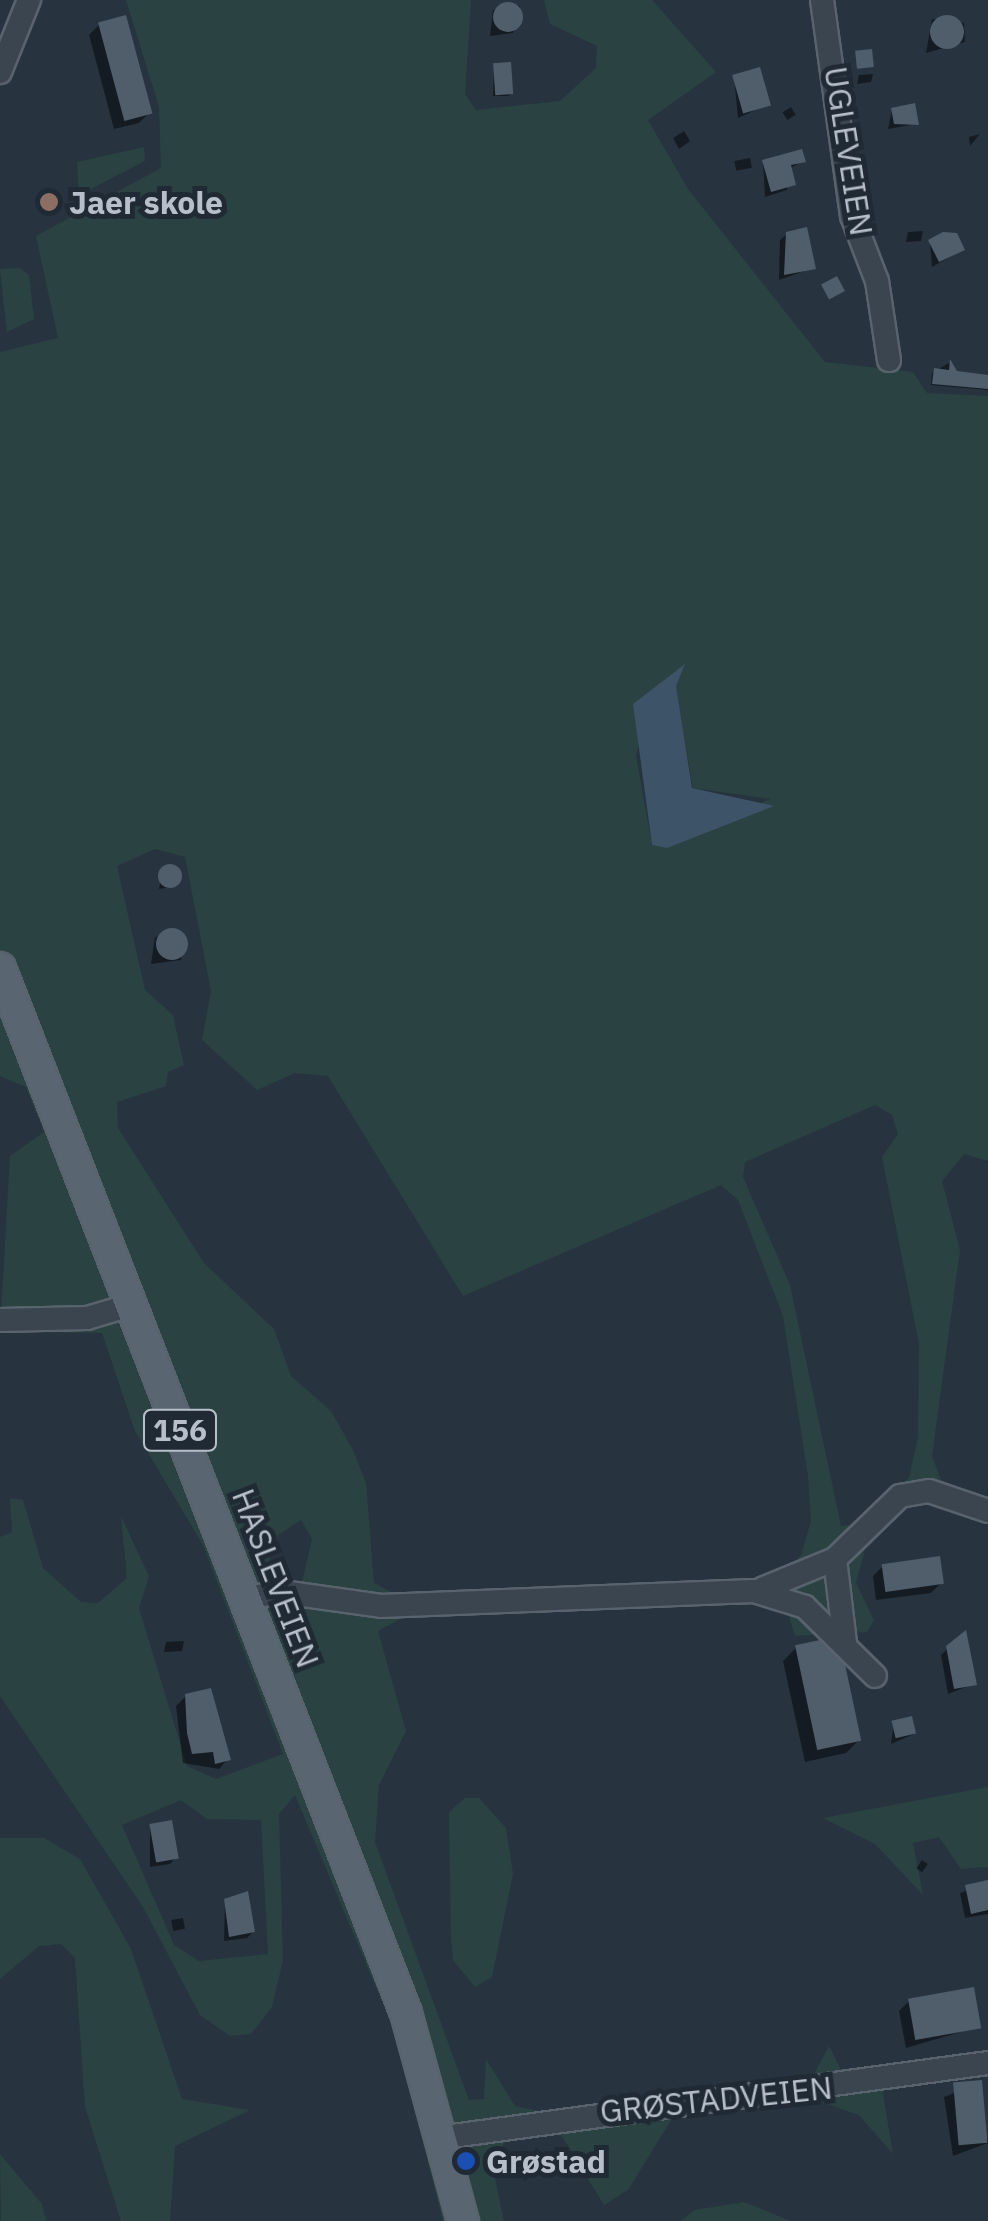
<!DOCTYPE html>
<html>
<head>
<meta charset="utf-8">
<style>
  body { margin:0 }
  #map { position:relative; width:988px; height:2221px; overflow:hidden; background:#273440; font-family:"IBM Plex Sans",sans-serif }
  div>[style] { position:absolute }
  .green>* { inset:0; background:#2a4242 }
  .water>* { inset:0; background:#3d5368 }
  .shadow>* { inset:0; background:#0007; transform-origin:0 0 }
  .building>* { inset:0; background:#505d6a; transform-origin:0 0 }
  .round { border-radius:50% }
  .roads { filter:drop-shadow(2px 0 #59636d) drop-shadow(-2px 0 #59636d) drop-shadow(0 2px #59636d) drop-shadow(0 -2px #59636d) }
  .minor>* { height:22px; margin:-11px; padding:0 11px; transform-origin:11px; border-radius:11px; background:#3b4550 }
  .major>* { height:30px; margin:-15px; padding:0 15px; transform-origin:15px; border-radius:15px; background:#596570 }
  .dots>* { width:28px; height:28px; translate:-50% -50%; box-sizing:border-box; border:5px solid #202a35; border-radius:50% }
  span { translate:-50% -50%; white-space:nowrap; text-align:center; line-height:1.15; -webkit-text-stroke:10px #202a35; paint-order:stroke }
  .shield-label span { padding:2px 8px; background:#202a35; border:2px solid; border-radius:8px; -webkit-text-stroke-width:0 }
  .shield-label { font-size:30px; color:#b7c0ca; font-weight:700 }
  .street-label { font-size:32px; color:#b7c0ca }
  .poi-label { font-size:32px; color:#b7c0ca; font-weight:700 }
  .left { translate:0 -50%; text-align:left }
</style>
</head>
<body>
<div id="map">
  <div class="green">
    <div style="clip-path:polygon(evenodd,126px 0,471px 0,465px 94px,476px 110px,560px 101px,596px 68px,597px 46px,550px 24px,544px 0,652px 0,716px 72px,648px 120px,688px 189px,825px 362px,913px 372px,927px 393px,988px 396px,988px 1161px,964px 1154px,942px 1181px,960px 1250px,932px 1456px,941px 1480px,977px 1499px,907px 1500px,868px 1538px,856px 1583px,874px 1620px,867px 1632px,795px 1636px,786px 1606px,744px 1599px,411px 1613px,378px 1631px,406px 1731px,379px 1785px,375px 1842px,469px 2100px,484px 2099px,486px 2059px,515px 2106px,539px 2111px,813px 2076px,829px 2046px,850px 2087px,882px 2088px,893px 2154px,859px 2115px,827px 2104px,786px 2099px,675px 2114px,628px 2190px,604px 2205px,557px 2128px,512px 2134px,491px 2160px,504px 2221px,443px 2221px,394px 2030px,295px 1795px,279px 1814px,283px 1960px,272px 2007px,251px 2034px,230px 2036px,200px 2015px,143px 1907px,0 1696px,0 1537px,12px 1532px,10px 1498px,23px 1500px,43px 1568px,81px 1602px,98px 1603px,127px 1578px,121px 1516px,149px 1576px,139px 1608px,187px 1766px,216px 1779px,283px 1754px,203px 1545px,135px 1431px,102px 1333px,0 1332px,10px 1156px,44px 1132px,26px 1087px,0 1076px,0 352px,58px 338px,36px 236px,161px 168px,159px 107px,126px 0,684px 664px,675px 686px,693px 788px,771px 799px,652px 845px,636px 756px,642px 729px,684px 664px,126px 0,155px 849px,185px 857px,211px 991px,202px 1040px,257px 1090px,295px 1073px,328px 1076px,463px 1296px,721px 1185px,738px 1200px,783px 1316px,808px 1476px,811px 1521px,801px 1555px,777px 1579px,399px 1596px,374px 1583px,366px 1483px,353px 1450px,331px 1411px,291px 1376px,274px 1329px,204px 1263px,118px 1128px,117px 1102px,166px 1086px,168px 1072px,184px 1065px,173px 1015px,145px 990px,117px 866px,155px 849px,126px 0,875px 1105px,892px 1115px,898px 1134px,882px 1157px,919px 1344px,918px 1437px,909px 1478px,859px 1525px,841px 1526px,790px 1285px,743px 1177px,745px 1162px,875px 1105px,126px 0,301px 1520px,312px 1539px,292px 1626px,267px 1567px,278px 1535px,301px 1520px,126px 0,181px 1800px,207px 1819px,261px 1820px,268px 1954px,199px 1961px,174px 1945px,122px 1825px,181px 1800px)"></div>
    <div style="clip-path:polygon(144px 147px,145px 161px,79px 195px,77px 162px)"></div>
    <div style="clip-path:polygon(20px 268px,29px 275px,34px 319px,7px 332px,0 269px)"></div>
    <div style="clip-path:polygon(988px 1787px,988px 1867px,961px 1869px,939px 1837px,913px 1843px,923px 1895px,875px 1844px,823px 1818px)"></div>
    <div style="clip-path:polygon(465px 1798px,479px 1798px,506px 1828px,513px 1874px,492px 1977px,475px 1987px,453px 1960px,451px 1937px,449px 1812px)"></div>
    <div style="clip-path:polygon(0 1838px,44px 1838px,80px 1859px,131px 1949px,182px 2099px,250px 2110px,175px 2146px,170px 2221px,121px 2221px,85px 2107px,75px 1958px,61px 1944px,39px 1946px,0 1979px)"></div>
    <div style="clip-path:polygon(0 2154px,42px 2204px,46px 2221px,1px 2221px)"></div>
    <div style="clip-path:polygon(744px 2202px,791px 2221px,680px 2221px,695px 2210px)"></div>
  </div>
  <div class="water">
    <div style="clip-path:polygon(685px 664px,676px 686px,692px 788px,774px 806px,667px 848px,652px 845px,633px 704px)"></div>
  </div>
  <div class="shadow">
    <div style="clip-path:polygon(520px 6px,513px 33px,490px 36px,493px 10px)"></div>
    <div style="clip-path:polygon(932px 19px,964px 23px,965px 42px,926px 53px)"></div>
    <div style="clip-path:polygon(99px 25px,149px 113px,139px 123px,114px 129px,89px 35px)"></div>
    <div style="clip-path:polygon(494px 66px,511px 93px,508px 96px,493px 96px)"></div>
    <div style="clip-path:polygon(873px 74px,871px 82px,857px 84px,859px 75px)"></div>
    <div style="clip-path:polygon(734px 77px,769px 104px,738px 118px)"></div>
    <div style="left:791px;top:107px;width:9px;height:10px;rotate:58deg"></div>
    <div style="clip-path:polygon(892px 110px,916px 124px,888px 129px)"></div>
    <div style="clip-path:polygon(684px 131px,690px 141px,679px 149px,673px 138px)"></div>
    <div style="clip-path:polygon(980px 134px,970px 146px,969px 137px)"></div>
    <div style="left:750px;top:158px;width:10px;height:16px;rotate:79deg"></div>
    <div style="clip-path:polygon(803px 161px,789px 169px,787px 190px,765px 197px,763px 162px)"></div>
    <div style="clip-path:polygon(923px 231px,921px 241px,906px 242px,908px 232px)"></div>
    <div style="clip-path:polygon(787px 234px,813px 268px,779px 280px,780px 240px)"></div>
    <div style="clip-path:polygon(930px 242px,962px 250px,932px 267px)"></div>
    <div style="clip-path:polygon(949px 363px,956px 373px,988px 377px,988px 390px,931px 385px,932px 373px)"></div>
    <div style="clip-path:polygon(163px 868px,178px 884px,177px 886px,159px 889px)"></div>
    <div style="clip-path:polygon(184px 933px,181px 960px,151px 964px,155px 937px)"></div>
    <div style="clip-path:polygon(883px 1566px,941px 1583px,931px 1593px,876px 1600px,873px 1576px)"></div>
    <div style="clip-path:polygon(964px 1633px,974px 1684px,948px 1694px,941px 1655px)"></div>
    <div style="clip-path:polygon(184px 1641px,182px 1651px,164px 1652px,166px 1642px)"></div>
    <div style="clip-path:polygon(796px 1648px,859px 1740px,846px 1753px,805px 1762px,783px 1661px)"></div>
    <div style="clip-path:polygon(186px 1696px,228px 1759px,219px 1769px,183px 1763px,176px 1706px)"></div>
    <div style="clip-path:polygon(894px 1723px,914px 1734px,891px 1744px)"></div>
    <div style="clip-path:polygon(150px 1826px,176px 1857px,170px 1864px,150px 1867px)"></div>
    <div style="left:922px;top:1860px;width:7px;height:10px;rotate:34deg"></div>
    <div style="clip-path:polygon(988px 1883px,988px 1914px,965px 1918px,960px 1893px)"></div>
    <div style="clip-path:polygon(225px 1901px,253px 1932px,247px 1938px,224px 1941px)"></div>
    <div style="left:183px;top:1918px;width:11px;height:12px;rotate:80deg"></div>
    <div style="clip-path:polygon(909px 2001px,978px 2027px,906px 2048px,899px 2011px)"></div>
    <div style="clip-path:polygon(980px 2083px,988px 2143px,953px 2156px,944px 2097px)"></div>
  </div>
  <div class="building">
    <div class="round" style="left:493px;top:2px;width:30px;height:30px"></div>
    <div class="round" style="left:930px;top:15px;width:34px;height:34px"></div>
    <div style="left:126px;top:15px;width:102px;height:29px;rotate:75deg"></div>
    <div style="left:872px;top:49px;width:18px;height:17px;rotate:84deg"></div>
    <div style="left:511px;top:62px;width:32px;height:18px;rotate:86deg"></div>
    <div style="left:760px;top:67px;width:40px;height:29px;rotate:74deg"></div>
    <div style="clip-path:polygon(915px 103px,919px 125px,894px 124px,891px 108px)"></div>
    <div style="clip-path:polygon(802px 149px,806px 162px,791px 165px,796px 185px,771px 192px,762px 160px)"></div>
    <div style="clip-path:polygon(807px 227px,816px 269px,784px 275px,786px 232px)"></div>
    <div style="clip-path:polygon(943px 232px,957px 233px,965px 250px,939px 262px,928px 240px)"></div>
    <div style="left:837px;top:276px;width:17px;height:18px;rotate:62deg"></div>
    <div style="clip-path:polygon(950px 359px,957px 371px,988px 375px,988px 389px,932px 384px,934px 368px,949px 370px)"></div>
    <div class="round" style="left:158px;top:864px;width:24px;height:24px"></div>
    <div class="round" style="left:156px;top:928px;width:32px;height:32px"></div>
    <div style="left:940px;top:1556px;width:28px;height:59px;rotate:82deg"></div>
    <div style="clip-path:polygon(966px 1630px,977px 1685px,954px 1689px,946px 1646px)"></div>
    <div style="left:839px;top:1636px;width:107px;height:45px;rotate:78deg"></div>
    <div style="clip-path:polygon(211px 1688px,231px 1760px,215px 1764px,213px 1752px,192px 1754px,187px 1733px,185px 1694px)"></div>
    <div style="left:912px;top:1716px;width:18px;height:21px;rotate:77deg"></div>
    <div style="left:172px;top:1820px;width:39px;height:23px;rotate:80deg"></div>
    <div style="clip-path:polygon(988px 1880px,988px 1910px,971px 1914px,965px 1885px)"></div>
    <div style="clip-path:polygon(248px 1891px,255px 1932px,229px 1937px,224px 1899px)"></div>
    <div style="left:974px;top:1987px;width:42px;height:67px;rotate:80deg"></div>
    <div style="left:982px;top:2080px;width:63px;height:29px;rotate:85deg"></div>
  </div>
  <div class="roads">
    <div class="minor">
      <div style="left:822px;top:0;width:218px;rotate:82.1deg"></div>
      <div style="left:852px;top:216px;width:70px;rotate:69deg"></div>
      <div style="left:877px;top:281px;width:80px;rotate:81.4deg"></div>
      <div style="left:0;top:72px;width:78px;rotate:-68.1deg"></div>
      <div style="left:0;top:1320px;width:87px;rotate:-1.3deg"></div>
      <div style="left:87px;top:1318px;width:46px;rotate:-16.5deg"></div>
      <div style="left:835px;top:1559px;width:85px;rotate:83.2deg"></div>
      <div style="left:762px;top:1589px;width:79px;rotate:-22.3deg"></div>
      <div style="left:835px;top:1559px;width:91px;rotate:-44.1deg"></div>
      <div style="left:900px;top:1496px;width:29px;rotate:-10deg"></div>
      <div style="left:929px;top:1491px;width:62px;rotate:18.7deg"></div>
      <div style="left:247px;top:1598px;width:36px;rotate:-10deg"></div>
      <div style="left:282px;top:1592px;width:100px;rotate:8deg"></div>
      <div style="left:381px;top:1606px;width:373px;rotate:-2.3deg"></div>
      <div style="left:754px;top:1591px;width:53px;rotate:17.4deg"></div>
      <div style="left:805px;top:1607px;width:98px;rotate:44.6deg"></div>
      <div style="left:445px;top:2137px;width:548px;rotate:-7.76deg"></div>
    </div>
    <div class="major">
      <div style="left:0;top:968px;width:1121px;rotate:68.77deg"></div>
      <div style="left:406px;top:2013px;width:216px;rotate:74.7deg"></div>
    </div>
  </div>
  <div class="dots">
    <div style="left:49px;top:202px;background:#8d6e63"></div>
    <div style="left:466px;top:2161px;background:#1a4fb4"></div>
  </div>
  <div class="shield-label">
    <span style="left:180px;top:1430px">156</span>
  </div>
  <div class="street-label">
    <span style="left:849px;top:151px;rotate:81deg">UGLEVEIEN</span>
    <span style="left:276px;top:1578px;rotate:69deg">HASLEVEIEN</span>
    <span style="left:716px;top:2099px;rotate:-6deg">GRØSTADVEIEN</span>
  </div>
  <div class="poi-label">
    <span class="left" style="left:69px;top:202px">Jaer skole</span>
    <span class="left" style="left:486px;top:2161px">Grøstad</span>
  </div>
</div>
</body>
</html>
